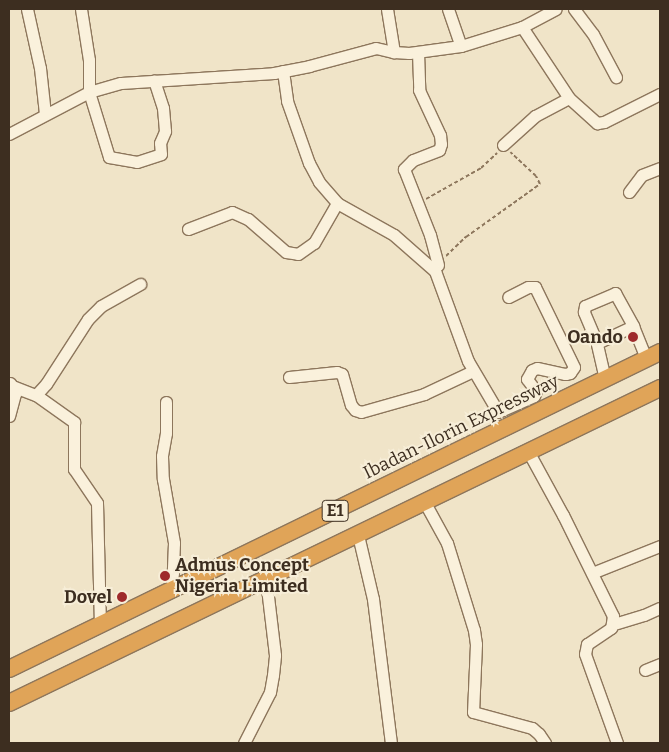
<!DOCTYPE html>
<html>
<head>
<meta charset="utf-8">
<style>
  body { margin:0 }
  #map { position:relative; width:669px; height:752px; overflow:hidden; background:#f0e4c8; font-family:Bitter,serif }
  div>[style] { position:absolute }
  .path>* { height:2px; margin-top:-1px; transform-origin:0; background:repeating-linear-gradient(90deg,#8d765c 0 4px,transparent 0 6.5px) }
  .roads { filter:drop-shadow(1px 0 #8d765c) drop-shadow(-1px 0 #8d765c) drop-shadow(0 1px #8d765c) drop-shadow(0 -1px #8d765c) }
  .minor>* { height:11px; margin:-5.5px; padding:0 5.5px; transform-origin:5.5px; border-radius:5.5px; background:#faf1dc }
  .highway>* { height:16px; margin:-8px; padding:0 8px; transform-origin:8px; border-radius:8px; background:#e0a458 }
  .dots>* { width:14px; height:14px; translate:-50% -50%; box-sizing:border-box; border:2px solid #f7eed8; border-radius:50% }
  span { translate:-50% -50%; white-space:nowrap; text-align:center; line-height:1.15; -webkit-text-stroke:4px #f7eed8; paint-order:stroke }
  .shield-label span { padding:1px 4px; background:#f7eed8; border:1px solid; border-radius:4px; -webkit-text-stroke-width:0 }
  .shield-label { font-size:16px; color:#3d2e20; font-weight:700 }
  .poi-label { font-size:18px; color:#3d2e20; font-weight:700 }
  .right { translate:-100% -50%; text-align:right }
  .left { translate:0 -50%; text-align:left }
  .street-label { font-size:18px; color:#3d2e20 }
  .frame { position:absolute; inset:0; border:10px solid #3d2e20; pointer-events:none }
</style>
</head>
<body>
<div id="map">
  <div class="path">
    <div style="left:426px;top:199px;width:63px;rotate:-29.4deg"></div>
    <div style="left:481px;top:168px;width:22px;rotate:-43deg"></div>
    <div style="left:446px;top:256px;width:28px;rotate:-44deg"></div>
    <div style="left:466px;top:237px;width:91px;rotate:-35.6deg"></div>
    <div style="left:540px;top:184px;width:9px;rotate:-117deg"></div>
    <div style="left:536px;top:176px;width:35px;rotate:-137deg"></div>
  </div>
  <div class="roads">
    <div class="minor">
      <div style="left:27px;top:9px;width:60px;rotate:77.6deg"></div>
      <div style="left:40px;top:68px;width:46px;rotate:83.8deg"></div>
      <div style="left:81px;top:9px;width:52px;rotate:81.1deg"></div>
      <div style="left:89px;top:60px;width:32px;rotate:90deg"></div>
      <div style="left:89px;top:92px;width:68px;rotate:72.9deg"></div>
      <div style="left:109px;top:157px;width:28px;rotate:10deg"></div>
      <div style="left:137px;top:162px;width:25px;rotate:-18deg"></div>
      <div style="left:161px;top:154px;width:11px;rotate:-95deg"></div>
      <div style="left:160px;top:143px;width:13px;rotate:-67deg"></div>
      <div style="left:165px;top:131px;width:23px;rotate:-95deg"></div>
      <div style="left:163px;top:108px;width:29px;rotate:-108deg"></div>
      <div style="left:387px;top:9px;width:44px;rotate:80.8deg"></div>
      <div style="left:448px;top:9px;width:39px;rotate:71deg"></div>
      <div style="left:574px;top:9px;width:31px;rotate:53deg"></div>
      <div style="left:593px;top:34px;width:49px;rotate:61.9deg"></div>
      <div style="left:522px;top:27px;width:85px;rotate:56.5deg"></div>
      <div style="left:569px;top:98px;width:38px;rotate:42deg"></div>
      <div style="left:597px;top:123px;width:7px;rotate:-8deg"></div>
      <div style="left:604px;top:122px;width:63px;rotate:-26.6deg"></div>
      <div style="left:418px;top:52px;width:38px;rotate:88deg"></div>
      <div style="left:419px;top:90px;width:50px;rotate:65deg"></div>
      <div style="left:440px;top:135px;width:9px;rotate:84deg"></div>
      <div style="left:441px;top:144px;width:6px;rotate:108deg"></div>
      <div style="left:439px;top:150px;width:28px;rotate:159deg"></div>
      <div style="left:413px;top:160px;width:13px;rotate:135deg"></div>
      <div style="left:404px;top:169px;width:71px;rotate:68.5deg"></div>
      <div style="left:430px;top:235px;width:31px;rotate:75deg"></div>
      <div style="left:283px;top:71px;width:30px;rotate:82deg"></div>
      <div style="left:287px;top:101px;width:66px;rotate:70.5deg"></div>
      <div style="left:309px;top:163px;width:21px;rotate:62deg"></div>
      <div style="left:319px;top:182px;width:28px;rotate:49deg"></div>
      <div style="left:337px;top:203px;width:65px;rotate:29.3deg"></div>
      <div style="left:394px;top:235px;width:55px;rotate:41.3deg"></div>
      <div style="left:435px;top:271px;width:96px;rotate:69.9deg"></div>
      <div style="left:468px;top:361px;width:59px;rotate:59.5deg"></div>
      <div style="left:498px;top:412px;width:39px;rotate:-24deg"></div>
      <div style="left:534px;top:396px;width:5px;rotate:-68deg"></div>
      <div style="left:536px;top:391px;width:15px;rotate:-127deg"></div>
      <div style="left:527px;top:379px;width:10px;rotate:-61deg"></div>
      <div style="left:532px;top:370px;width:5px;rotate:-22deg"></div>
      <div style="left:537px;top:368px;width:29px;rotate:12deg"></div>
      <div style="left:565px;top:374px;width:5px;rotate:-11deg"></div>
      <div style="left:570px;top:373px;width:7px;rotate:-56deg"></div>
      <div style="left:574px;top:367px;width:89px;rotate:-116deg"></div>
      <div style="left:535px;top:287px;width:7px;rotate:180deg"></div>
      <div style="left:528px;top:287px;width:22px;rotate:153deg"></div>
      <div style="left:9px;top:134px;width:90px;rotate:-27.7deg"></div>
      <div style="left:89px;top:92px;width:33px;rotate:-16deg"></div>
      <div style="left:121px;top:83px;width:153px;rotate:-3.7deg"></div>
      <div style="left:274px;top:73px;width:36px;rotate:-11deg"></div>
      <div style="left:309px;top:66px;width:69px;rotate:-15deg"></div>
      <div style="left:376px;top:48px;width:18px;rotate:13deg"></div>
      <div style="left:394px;top:52px;width:15px;rotate:4deg"></div>
      <div style="left:409px;top:53px;width:52px;rotate:-7.7deg"></div>
      <div style="left:461px;top:46px;width:64px;rotate:-17.3deg"></div>
      <div style="left:522px;top:27px;width:38px;rotate:-28deg"></div>
      <div style="left:503px;top:145px;width:43px;rotate:-42.2deg"></div>
      <div style="left:535px;top:116px;width:38px;rotate:-28deg"></div>
      <div style="left:629px;top:192px;width:21px;rotate:-53deg"></div>
      <div style="left:642px;top:175px;width:19px;rotate:-21deg"></div>
      <div style="left:188px;top:229px;width:47px;rotate:-21.1deg"></div>
      <div style="left:232px;top:212px;width:17px;rotate:24deg"></div>
      <div style="left:248px;top:219px;width:50px;rotate:41deg"></div>
      <div style="left:286px;top:252px;width:12px;rotate:9deg"></div>
      <div style="left:298px;top:254px;width:19px;rotate:-35deg"></div>
      <div style="left:314px;top:243px;width:46px;rotate:-60.1deg"></div>
      <div style="left:597px;top:343px;width:34px;rotate:-113deg"></div>
      <div style="left:584px;top:312px;width:6px;rotate:-81deg"></div>
      <div style="left:585px;top:306px;width:33px;rotate:-23deg"></div>
      <div style="left:615px;top:293px;width:38px;rotate:61deg"></div>
      <div style="left:289px;top:377px;width:48px;rotate:-5.9deg"></div>
      <div style="left:337px;top:372px;width:5px;rotate:22deg"></div>
      <div style="left:342px;top:374px;width:32px;rotate:74deg"></div>
      <div style="left:351px;top:405px;width:6px;rotate:51deg"></div>
      <div style="left:355px;top:410px;width:6px;rotate:18deg"></div>
      <div style="left:361px;top:412px;width:66px;rotate:-15.9deg"></div>
      <div style="left:424px;top:394px;width:54px;rotate:-25.1deg"></div>
      <div style="left:605px;top:379px;width:37px;rotate:-103deg"></div>
      <div style="left:597px;top:343px;width:40px;rotate:-25deg"></div>
      <div style="left:633px;top:326px;width:35px;rotate:68deg"></div>
      <div style="left:12px;top:386px;width:26px;rotate:21deg"></div>
      <div style="left:36px;top:395px;width:47px;rotate:35.4deg"></div>
      <div style="left:74px;top:422px;width:47px;rotate:90deg"></div>
      <div style="left:74px;top:469px;width:41px;rotate:55.9deg"></div>
      <div style="left:97px;top:503px;width:122px;rotate:88.6deg"></div>
      <div style="left:36px;top:395px;width:15px;rotate:-48deg"></div>
      <div style="left:46px;top:384px;width:77px;rotate:-57.1deg"></div>
      <div style="left:88px;top:319px;width:18px;rotate:-45deg"></div>
      <div style="left:101px;top:306px;width:45px;rotate:-29.4deg"></div>
      <div style="left:166px;top:402px;width:31px;rotate:90deg"></div>
      <div style="left:166px;top:433px;width:23px;rotate:100deg"></div>
      <div style="left:162px;top:456px;width:23px;rotate:88deg"></div>
      <div style="left:163px;top:479px;width:65px;rotate:80.2deg"></div>
      <div style="left:174px;top:543px;width:47px;rotate:92.4deg"></div>
      <div style="left:9px;top:416px;width:23px;rotate:-75deg"></div>
      <div style="left:15px;top:394px;width:12px;rotate:-114deg"></div>
      <div style="left:529px;top:453px;width:71px;rotate:61.3deg"></div>
      <div style="left:563px;top:515px;width:113px;rotate:63.7deg"></div>
      <div style="left:613px;top:616px;width:12px;rotate:99deg"></div>
      <div style="left:611px;top:628px;width:29px;rotate:146deg"></div>
      <div style="left:587px;top:644px;width:10px;rotate:101deg"></div>
      <div style="left:585px;top:654px;width:95px;rotate:70.2deg"></div>
      <div style="left:425px;top:503px;width:46px;rotate:61.2deg"></div>
      <div style="left:447px;top:543px;width:91px;rotate:72.8deg"></div>
      <div style="left:474px;top:630px;width:14px;rotate:82deg"></div>
      <div style="left:476px;top:644px;width:68px;rotate:92.5deg"></div>
      <div style="left:473px;top:712px;width:61px;rotate:15.2deg"></div>
      <div style="left:532px;top:728px;width:9px;rotate:41deg"></div>
      <div style="left:539px;top:734px;width:11px;rotate:56deg"></div>
      <div style="left:358px;top:535px;width:66px;rotate:76.8deg"></div>
      <div style="left:373px;top:599px;width:145px;rotate:82.9deg"></div>
      <div style="left:592px;top:573px;width:73px;rotate:-21.7deg"></div>
      <div style="left:614px;top:624px;width:31px;rotate:-17deg"></div>
      <div style="left:644px;top:615px;width:17px;rotate:-24deg"></div>
      <div style="left:645px;top:670px;width:16px;rotate:-22deg"></div>
      <div style="left:244px;top:743px;width:57px;rotate:-63deg"></div>
      <div style="left:270px;top:692px;width:17px;rotate:-80deg"></div>
      <div style="left:273px;top:675px;width:20px;rotate:-84deg"></div>
      <div style="left:275px;top:655px;width:77px;rotate:-96.8deg"></div>
    </div>
    <div class="highway">
      <div style="left:9px;top:669px;width:724px;rotate:-25.96deg"></div>
      <div style="left:9px;top:703px;width:723px;rotate:-25.82deg"></div>
    </div>
  </div>
  <div class="dots">
    <div style="left:633px;top:337px;background:#9e2a2b"></div>
    <div style="left:165px;top:576px;background:#9e2a2b"></div>
    <div style="left:122px;top:597px;background:#9e2a2b"></div>
  </div>
  <div class="shield-label">
    <span style="left:335px;top:511px">E1</span>
  </div>
  <div class="poi-label">
    <span class="right" style="left:623px;top:337px">Oando</span>
    <span class="left" style="left:175px;top:576px">Admus Concept<br>Nigeria Limited</span>
    <span class="right" style="left:112px;top:597px">Dovel</span>
  </div>
  <div class="street-label">
    <span style="left:461px;top:427px;rotate:-26deg">Ibadan-Ilorin Expressway</span>
  </div>
  <div class="frame"></div>
</div>
</body>
</html>
